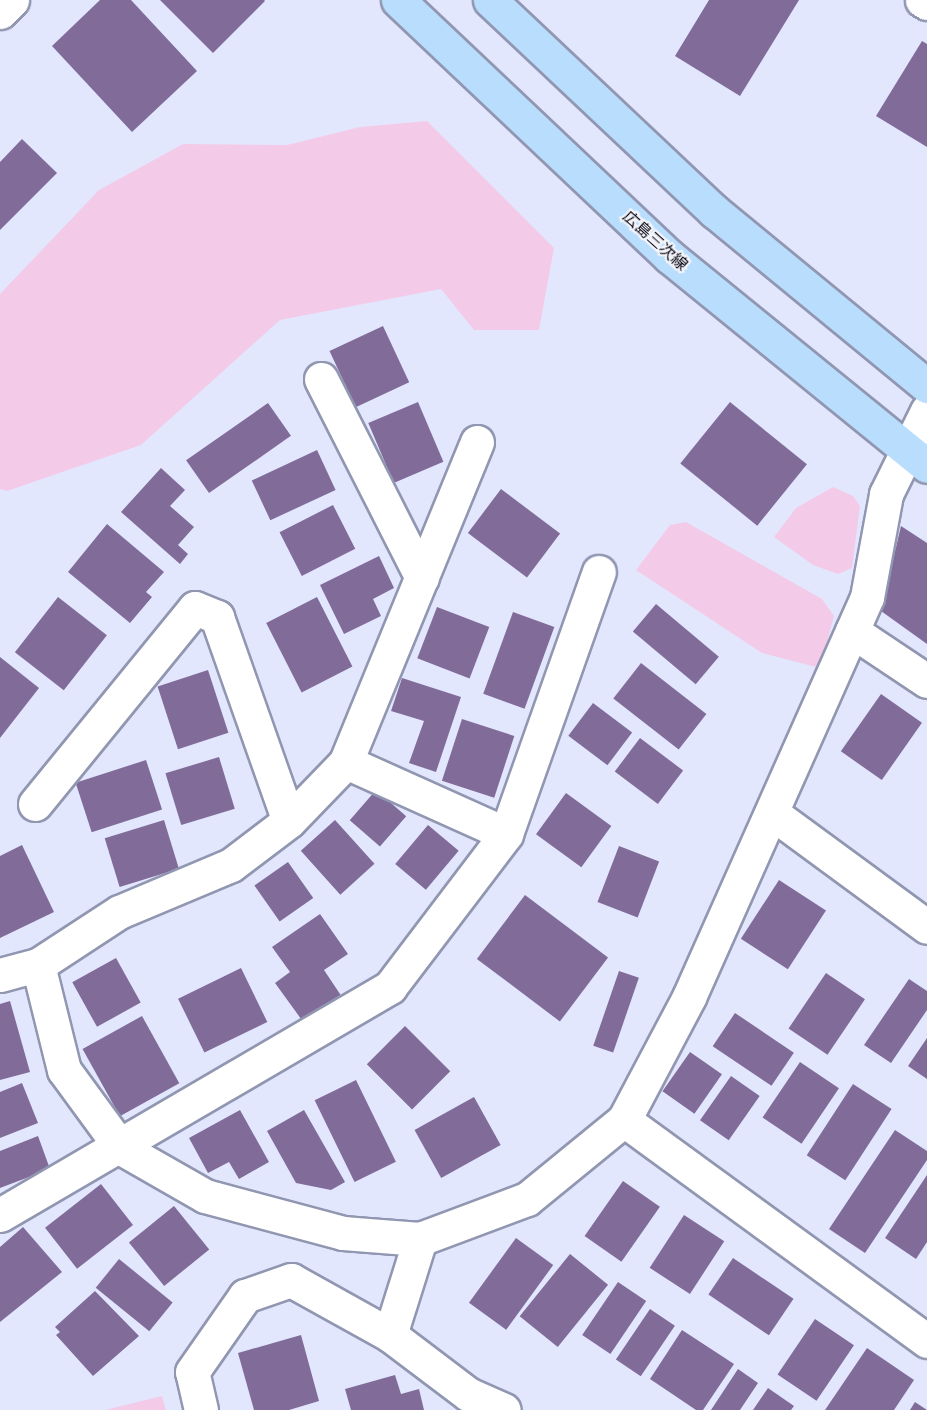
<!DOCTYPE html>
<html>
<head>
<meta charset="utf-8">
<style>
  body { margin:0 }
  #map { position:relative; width:927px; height:1410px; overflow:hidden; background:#e2e7fe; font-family:"DejaVu Sans","Noto Sans JP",sans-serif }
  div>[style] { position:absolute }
  .green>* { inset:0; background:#f3cbe8 }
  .building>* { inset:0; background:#816b99; transform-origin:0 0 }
  .roads { filter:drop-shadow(2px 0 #9196b1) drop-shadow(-2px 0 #9196b1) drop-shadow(0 2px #9196b1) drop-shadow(0 -2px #9196b1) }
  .minor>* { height:33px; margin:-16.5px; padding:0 16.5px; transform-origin:16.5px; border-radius:16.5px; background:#fff }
  .major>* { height:33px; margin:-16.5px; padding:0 16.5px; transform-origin:16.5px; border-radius:16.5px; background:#b9ddfd }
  span { translate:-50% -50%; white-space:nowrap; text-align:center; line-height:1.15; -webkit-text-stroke:4.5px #f4f5fb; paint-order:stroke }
  .street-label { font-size:16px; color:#090a14 }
</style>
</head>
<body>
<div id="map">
  <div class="green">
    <div style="clip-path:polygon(427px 121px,554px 248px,539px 330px,474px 330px,441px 289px,280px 320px,141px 445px,7px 491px,0 489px,0 294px,99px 190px,183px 144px,287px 145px,360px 127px)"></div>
    <div style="clip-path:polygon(833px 487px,853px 496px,860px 506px,852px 568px,838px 574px,813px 565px,774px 537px,796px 508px)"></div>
    <div style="clip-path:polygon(686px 522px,822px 599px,834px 616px,820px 668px,762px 653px,636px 570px,670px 525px)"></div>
    <div style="clip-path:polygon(162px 1396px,166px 1410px,105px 1410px)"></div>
  </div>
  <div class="building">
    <div style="clip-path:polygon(100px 0,131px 0,197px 71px,132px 132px,52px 46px)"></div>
    <div style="clip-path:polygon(160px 0,264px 0,265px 1px,213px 53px)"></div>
    <div style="clip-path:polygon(709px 0,799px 0,740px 96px,675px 56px)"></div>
    <div style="clip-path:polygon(922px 41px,927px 44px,927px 147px,876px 116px)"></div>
    <div style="clip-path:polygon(22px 139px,57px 173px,0 230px,0 162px)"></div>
    <div style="left:383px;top:326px;width:62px;height:59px;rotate:65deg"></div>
    <div style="left:418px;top:402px;width:65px;height:54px;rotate:67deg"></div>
    <div style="left:730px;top:402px;width:99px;height:79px;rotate:39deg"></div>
    <div style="left:268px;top:403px;width:40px;height:100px;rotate:55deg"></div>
    <div style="left:317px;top:450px;width:44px;height:72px;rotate:65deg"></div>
    <div style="clip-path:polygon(161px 468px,185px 490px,170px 506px,194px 527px,178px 545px,188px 554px,180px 564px,121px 512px)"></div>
    <div style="left:501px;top:489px;width:74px;height:55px;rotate:37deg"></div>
    <div style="left:333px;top:505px;width:49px;height:60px;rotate:63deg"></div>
    <div style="clip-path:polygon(107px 524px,164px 572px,146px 592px,152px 597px,130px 623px,68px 572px)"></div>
    <div style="clip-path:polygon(901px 526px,927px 543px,927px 644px,881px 611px)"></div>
    <div style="clip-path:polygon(379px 556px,394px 588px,373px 599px,381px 616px,344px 634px,320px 585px)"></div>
    <div style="left:58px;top:597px;width:62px;height:70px;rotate:38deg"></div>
    <div style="left:317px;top:597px;width:78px;height:57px;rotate:63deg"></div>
    <div style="left:656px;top:604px;width:82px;height:36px;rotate:40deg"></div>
    <div style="left:437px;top:607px;width:56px;height:55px;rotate:21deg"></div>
    <div style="left:513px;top:612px;width:44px;height:87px;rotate:20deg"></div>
    <div style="clip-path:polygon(0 657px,39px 688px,0 738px)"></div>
    <div style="left:641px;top:663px;width:83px;height:45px;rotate:38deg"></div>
    <div style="left:208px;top:670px;width:66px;height:53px;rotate:72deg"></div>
    <div style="clip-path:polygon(402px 678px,461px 697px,436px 772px,409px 763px,424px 721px,391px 711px)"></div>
    <div style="left:881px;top:694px;width:50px;height:70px;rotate:35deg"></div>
    <div style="left:593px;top:703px;width:49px;height:41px;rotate:37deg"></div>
    <div style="left:462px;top:719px;width:55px;height:65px;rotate:18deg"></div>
    <div style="left:640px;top:738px;width:54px;height:42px;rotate:37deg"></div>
    <div style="left:219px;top:757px;width:54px;height:56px;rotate:73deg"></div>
    <div style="left:146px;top:760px;width:52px;height:74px;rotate:72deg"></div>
    <div style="left:376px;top:790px;width:40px;height:40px;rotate:41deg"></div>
    <div style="left:566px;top:793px;width:56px;height:51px;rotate:36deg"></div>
    <div style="left:164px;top:820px;width:51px;height:62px;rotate:73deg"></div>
    <div style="left:335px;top:820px;width:59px;height:46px;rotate:48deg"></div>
    <div style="left:428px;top:825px;width:40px;height:51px;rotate:40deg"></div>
    <div style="clip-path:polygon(22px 845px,54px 912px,0 938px,0 856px)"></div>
    <div style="left:619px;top:846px;width:43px;height:60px;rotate:21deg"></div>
    <div style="left:288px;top:862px;width:44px;height:41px;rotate:55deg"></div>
    <div style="left:779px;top:880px;width:56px;height:70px;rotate:33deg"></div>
    <div style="left:525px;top:895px;width:104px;height:80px;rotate:37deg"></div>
    <div style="clip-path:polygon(320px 914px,348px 954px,324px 970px,342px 997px,304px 1023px,275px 983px,290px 972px,272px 947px)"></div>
    <div style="left:116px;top:958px;width:51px;height:50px;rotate:61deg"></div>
    <div style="left:241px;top:968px;width:60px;height:70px;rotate:64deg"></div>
    <div style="left:619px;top:971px;width:21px;height:79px;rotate:19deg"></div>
    <div style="left:826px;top:973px;width:47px;height:67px;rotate:34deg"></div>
    <div style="clip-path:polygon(909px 979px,927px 991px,927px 1010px,891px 1063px,864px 1045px)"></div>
    <div style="clip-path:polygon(10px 1001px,30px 1072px,0 1080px,0 1004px)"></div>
    <div style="left:735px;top:1013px;width:71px;height:40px;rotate:34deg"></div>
    <div style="left:142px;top:1016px;width:77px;height:68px;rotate:61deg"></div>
    <div style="left:405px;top:1026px;width:64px;height:54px;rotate:45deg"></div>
    <div style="clip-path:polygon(927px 1038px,927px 1079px,908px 1066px)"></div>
    <div style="left:690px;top:1052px;width:39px;height:48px;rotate:35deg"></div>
    <div style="left:800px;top:1062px;width:47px;height:67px;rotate:34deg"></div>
    <div style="left:731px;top:1076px;width:35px;height:54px;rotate:35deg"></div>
    <div style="left:356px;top:1080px;width:91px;height:46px;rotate:64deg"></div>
    <div style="clip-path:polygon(22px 1083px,38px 1123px,0 1138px,0 1092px)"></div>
    <div style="left:853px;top:1084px;width:46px;height:85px;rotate:33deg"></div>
    <div style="left:474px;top:1097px;width:55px;height:68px;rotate:61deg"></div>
    <div style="clip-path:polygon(240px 1110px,269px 1162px,239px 1179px,229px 1162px,208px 1173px,189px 1138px)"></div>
    <div style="clip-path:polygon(304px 1110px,345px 1182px,331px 1190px,296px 1183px,267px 1131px)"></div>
    <div style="clip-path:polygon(895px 1130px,927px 1151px,927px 1160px,865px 1253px,829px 1229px)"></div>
    <div style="clip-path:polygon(38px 1136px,50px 1169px,0 1188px,0 1151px)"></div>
    <div style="clip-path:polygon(927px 1175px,927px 1242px,916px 1259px,885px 1238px)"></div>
    <div style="left:623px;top:1181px;width:45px;height:67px;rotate:35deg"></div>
    <div style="left:101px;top:1184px;width:52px;height:71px;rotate:52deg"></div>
    <div style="left:174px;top:1206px;width:56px;height:58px;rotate:51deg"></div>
    <div style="left:684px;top:1215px;width:48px;height:63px;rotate:33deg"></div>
    <div style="clip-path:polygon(23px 1227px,62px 1272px,0 1322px,0 1247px)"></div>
    <div style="left:516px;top:1238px;width:46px;height:80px;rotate:36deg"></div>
    <div style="left:570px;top:1254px;width:49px;height:80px;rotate:39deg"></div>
    <div style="left:733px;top:1258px;width:73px;height:44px;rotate:34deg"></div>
    <div style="left:119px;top:1259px;width:69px;height:37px;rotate:39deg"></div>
    <div style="left:618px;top:1282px;width:34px;height:64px;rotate:34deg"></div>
    <div style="clip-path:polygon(95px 1291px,139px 1336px,93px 1376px,56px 1335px,60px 1332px,55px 1327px)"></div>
    <div style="left:650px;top:1309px;width:30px;height:61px;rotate:34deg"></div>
    <div style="left:815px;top:1319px;width:47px;height:67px;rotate:34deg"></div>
    <div style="clip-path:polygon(682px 1330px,734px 1364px,703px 1410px,696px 1410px,650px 1379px)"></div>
    <div style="clip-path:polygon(301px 1335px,319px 1401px,289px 1410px,254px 1410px,238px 1353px)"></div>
    <div style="clip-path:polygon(867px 1348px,914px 1380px,894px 1410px,825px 1410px)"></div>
    <div style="clip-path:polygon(738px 1369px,758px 1383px,740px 1410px,711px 1410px)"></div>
    <div style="clip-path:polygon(395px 1375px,401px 1394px,419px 1389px,424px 1410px,351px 1410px,345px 1389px)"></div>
    <div style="clip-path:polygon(768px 1388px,794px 1406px,791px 1410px,753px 1410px)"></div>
    <div style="clip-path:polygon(915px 1402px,927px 1410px,910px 1410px)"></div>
  </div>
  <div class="roads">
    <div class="minor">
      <div style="left:922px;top:0;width:6px;rotate:31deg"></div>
      <div style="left:0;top:12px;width:17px;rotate:-45deg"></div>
      <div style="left:321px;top:379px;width:223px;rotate:63.1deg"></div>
      <div style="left:477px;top:442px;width:346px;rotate:112.3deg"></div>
      <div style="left:346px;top:762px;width:82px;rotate:134deg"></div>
      <div style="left:289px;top:821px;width:73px;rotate:142.8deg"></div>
      <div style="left:231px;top:865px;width:121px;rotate:157.2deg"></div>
      <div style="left:119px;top:912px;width:97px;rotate:146.8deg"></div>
      <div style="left:38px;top:965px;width:108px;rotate:76.1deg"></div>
      <div style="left:64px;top:1070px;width:97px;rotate:53.8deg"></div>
      <div style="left:121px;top:1148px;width:97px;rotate:29.7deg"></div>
      <div style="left:205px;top:1196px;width:143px;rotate:15deg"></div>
      <div style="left:343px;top:1233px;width:77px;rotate:4.5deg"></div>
      <div style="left:420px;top:1239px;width:114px;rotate:-20.5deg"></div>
      <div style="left:527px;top:1199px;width:125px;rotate:-39.2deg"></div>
      <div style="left:624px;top:1120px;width:139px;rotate:-62.1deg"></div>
      <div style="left:689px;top:997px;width:438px;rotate:-66deg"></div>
      <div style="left:867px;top:597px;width:105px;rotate:-79.5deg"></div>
      <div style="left:886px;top:494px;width:93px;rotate:-63.7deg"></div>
      <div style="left:852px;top:631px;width:90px;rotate:33.7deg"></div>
      <div style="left:346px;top:762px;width:175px;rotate:24.2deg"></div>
      <div style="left:35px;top:804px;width:253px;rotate:-50.8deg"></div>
      <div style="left:195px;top:608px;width:24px;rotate:22deg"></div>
      <div style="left:217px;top:617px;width:216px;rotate:70.6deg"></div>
      <div style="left:772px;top:813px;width:192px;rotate:36.3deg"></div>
      <div style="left:0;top:975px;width:39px;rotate:-15deg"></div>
      <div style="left:624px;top:1120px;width:375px;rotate:36.1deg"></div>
      <div style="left:0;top:1215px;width:452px;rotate:-30.3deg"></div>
      <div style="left:390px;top:987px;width:192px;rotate:-52.8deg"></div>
      <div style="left:506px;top:834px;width:278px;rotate:-70.5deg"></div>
      <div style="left:390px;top:1335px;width:101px;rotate:-72.6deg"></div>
      <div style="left:201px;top:1410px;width:39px;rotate:-103deg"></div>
      <div style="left:192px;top:1372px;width:93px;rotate:-55.1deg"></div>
      <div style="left:245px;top:1296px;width:49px;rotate:-19.2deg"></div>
      <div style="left:291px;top:1280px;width:113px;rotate:29.1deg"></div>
      <div style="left:390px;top:1335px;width:98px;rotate:37.1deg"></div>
      <div style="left:468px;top:1394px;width:39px;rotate:24deg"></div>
    </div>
    <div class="major">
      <div style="left:398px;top:0;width:374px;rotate:43.4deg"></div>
      <div style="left:670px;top:257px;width:331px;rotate:39.1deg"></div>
      <div style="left:490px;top:0;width:308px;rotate:43.3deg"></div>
      <div style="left:714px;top:211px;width:276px;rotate:39.4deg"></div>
    </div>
  </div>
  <div class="street-label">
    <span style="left:655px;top:241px;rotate:42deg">広島三次線</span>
  </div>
</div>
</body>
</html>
